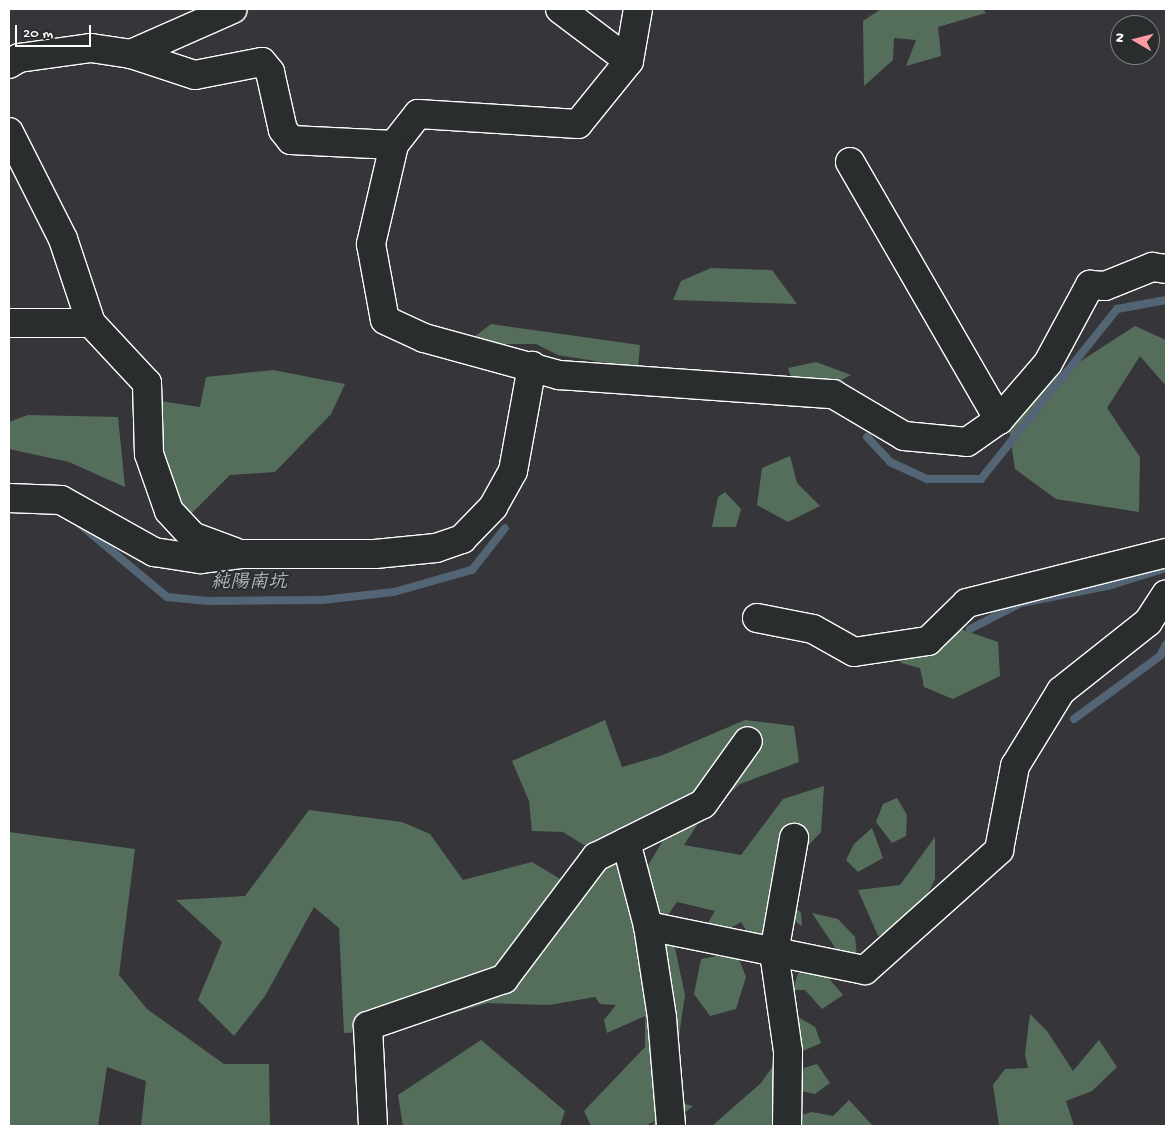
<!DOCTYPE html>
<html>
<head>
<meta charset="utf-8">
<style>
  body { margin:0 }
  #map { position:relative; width:1175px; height:1135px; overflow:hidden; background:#36363a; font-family:"Gochi Hand","LXGW WenKai TC",sans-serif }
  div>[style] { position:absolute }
  .green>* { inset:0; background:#556e5b }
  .stream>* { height:8px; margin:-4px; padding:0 4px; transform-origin:4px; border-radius:4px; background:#536575 }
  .roads { filter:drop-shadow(1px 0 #fff) drop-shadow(-1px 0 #fff) drop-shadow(0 1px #fff) drop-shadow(0 -1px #fff) }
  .minor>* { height:28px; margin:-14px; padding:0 14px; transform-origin:14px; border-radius:14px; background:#2a2d2e }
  span { translate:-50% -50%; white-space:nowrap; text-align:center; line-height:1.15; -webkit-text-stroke:4px #2a2d2e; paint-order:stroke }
  .water-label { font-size:19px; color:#b2bac1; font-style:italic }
  .frame { position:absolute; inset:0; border:10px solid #fff; pointer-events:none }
  .north { position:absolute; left:1110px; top:15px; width:50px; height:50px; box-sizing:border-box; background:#2a2d2e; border:1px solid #7f8182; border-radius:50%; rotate:278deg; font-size:14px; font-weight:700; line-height:20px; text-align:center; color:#fff }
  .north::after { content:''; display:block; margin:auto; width:18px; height:22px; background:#ff9aa2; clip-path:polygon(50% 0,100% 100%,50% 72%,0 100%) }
  .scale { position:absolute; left:15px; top:25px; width:76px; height:22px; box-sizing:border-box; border:2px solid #fff; border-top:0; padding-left:6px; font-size:15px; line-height:18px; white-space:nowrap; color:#fff; -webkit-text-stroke:4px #2a2d2e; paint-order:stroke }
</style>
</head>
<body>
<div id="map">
  <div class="green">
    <div style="clip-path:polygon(881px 9px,982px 9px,986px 13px,938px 27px,941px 56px,906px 66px,916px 40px,894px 38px,893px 60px,864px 86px,863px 21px)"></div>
    <div style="clip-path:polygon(711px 268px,772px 270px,797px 304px,673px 300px,681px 281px)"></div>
    <div style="clip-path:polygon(491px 324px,640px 345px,638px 368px,558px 355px,536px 344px,502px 344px,474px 337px)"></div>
    <div style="clip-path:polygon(1135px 326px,1166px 340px,1166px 386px,1140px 356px,1107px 408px,1140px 457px,1139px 512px,1056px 499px,1015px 469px,1008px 421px,1039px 388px)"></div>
    <div style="clip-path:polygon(816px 362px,851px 375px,831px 385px,792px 380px,788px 368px)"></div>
    <div style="clip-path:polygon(273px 370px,345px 384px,331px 414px,275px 472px,230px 475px,189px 516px,161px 477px,160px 401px,200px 407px,206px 377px)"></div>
    <div style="clip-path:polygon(28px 415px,118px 417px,125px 487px,69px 462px,9px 449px,9px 422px)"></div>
    <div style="clip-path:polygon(790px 456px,797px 483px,820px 506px,788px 522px,757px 505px,762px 468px)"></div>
    <div style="clip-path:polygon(725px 492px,741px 509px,736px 527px,712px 527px,718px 497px)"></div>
    <div style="clip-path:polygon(943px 623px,998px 642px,1000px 676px,953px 699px,924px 687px,920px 668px,901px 663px,895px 637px)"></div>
    <div style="clip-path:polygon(605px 720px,622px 767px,663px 755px,745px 720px,794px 726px,799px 762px,740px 784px,699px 822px,684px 845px,741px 855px,783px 799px,824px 786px,821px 832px,774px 881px,801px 913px,802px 926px,788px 917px,767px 935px,749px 935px,741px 922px,729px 929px,703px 931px,715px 911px,677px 902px,668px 915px,685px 995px,677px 1050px,685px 1104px,693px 1106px,668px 1126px,652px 1126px,656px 1120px,646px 1126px,591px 1126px,584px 1111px,645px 1047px,645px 1016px,607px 1033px,604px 1020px,616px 1005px,600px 1004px,595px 997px,549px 1005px,488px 1003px,391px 1031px,344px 1033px,339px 928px,314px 907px,265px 996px,234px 1036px,198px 1000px,222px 942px,176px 900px,245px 896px,309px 810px,402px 822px,430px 834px,463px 880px,532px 862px,585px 894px,601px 861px,636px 847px,646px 869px,665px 837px,631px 832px,584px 845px,563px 832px,532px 831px,529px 801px,512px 761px)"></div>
    <div style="clip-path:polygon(897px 798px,907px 815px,906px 836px,892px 843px,876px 822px,883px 804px)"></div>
    <div style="clip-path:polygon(872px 828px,883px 858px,858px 872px,846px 860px,854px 844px)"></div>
    <div style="clip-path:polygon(9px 832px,135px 849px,119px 975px,147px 1009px,224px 1064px,269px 1064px,270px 1126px,141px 1126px,146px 1081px,107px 1067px,98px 1126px,9px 1126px)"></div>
    <div style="clip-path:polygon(935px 837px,935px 879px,916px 919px,878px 936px,858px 890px,900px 885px)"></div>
    <div style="clip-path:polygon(812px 913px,838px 919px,855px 937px,857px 956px,844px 961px)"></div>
    <div style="clip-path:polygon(716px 956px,739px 959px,746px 977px,736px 1009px,710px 1016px,694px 994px,701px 959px)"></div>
    <div style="clip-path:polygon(798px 973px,826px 975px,843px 995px,822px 1009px,805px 990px,793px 990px)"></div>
    <div style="clip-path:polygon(1030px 1014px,1047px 1031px,1073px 1071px,1099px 1040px,1117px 1067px,1092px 1091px,1066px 1101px,1074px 1126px,999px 1126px,993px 1085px,1005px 1069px,1028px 1068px,1025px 1054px)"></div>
    <div style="clip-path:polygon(800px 1018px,815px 1027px,821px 1043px,803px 1051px,793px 1019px)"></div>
    <div style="clip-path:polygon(481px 1040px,565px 1111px,560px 1126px,403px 1126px,398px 1095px)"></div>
    <div style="clip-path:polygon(777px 1060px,794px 1117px,812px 1112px,833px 1116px,849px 1100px,873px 1126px,712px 1126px,761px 1083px)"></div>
    <div style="clip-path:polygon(817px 1064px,830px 1083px,815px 1094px,796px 1090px,804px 1068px)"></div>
  </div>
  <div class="stream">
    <div style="left:867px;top:437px;width:34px;rotate:47deg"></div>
    <div style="left:890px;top:462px;width:41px;rotate:24.7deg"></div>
    <div style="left:927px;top:479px;width:54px"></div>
    <div style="left:981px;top:479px;width:218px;rotate:-51.3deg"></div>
    <div style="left:1117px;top:309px;width:50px;rotate:-10.4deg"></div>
    <div style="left:77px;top:522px;width:117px;rotate:39.8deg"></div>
    <div style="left:167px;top:597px;width:41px;rotate:5.6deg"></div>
    <div style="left:208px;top:601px;width:114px;rotate:-0.5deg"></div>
    <div style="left:322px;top:600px;width:72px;rotate:-6.3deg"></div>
    <div style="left:394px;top:592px;width:81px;rotate:-15.8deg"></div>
    <div style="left:472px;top:570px;width:53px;rotate:-51.8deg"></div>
    <div style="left:970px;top:629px;width:57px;rotate:-27deg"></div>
    <div style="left:1021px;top:603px;width:89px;rotate:-11.1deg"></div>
    <div style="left:1108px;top:586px;width:61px;rotate:-17.2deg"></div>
    <div style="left:1074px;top:719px;width:107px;rotate:-36.2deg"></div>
    <div style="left:1160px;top:656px;width:13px;rotate:-63deg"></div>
  </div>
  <div class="roads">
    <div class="minor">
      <div style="left:560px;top:9px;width:86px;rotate:37deg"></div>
      <div style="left:638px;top:9px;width:53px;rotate:99.8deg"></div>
      <div style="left:629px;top:61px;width:81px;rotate:129deg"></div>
      <div style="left:578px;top:124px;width:160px;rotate:-176.4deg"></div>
      <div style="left:418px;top:114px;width:39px;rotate:128deg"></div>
      <div style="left:394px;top:145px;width:102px;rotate:103.1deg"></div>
      <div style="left:371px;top:244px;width:77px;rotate:79.6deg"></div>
      <div style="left:385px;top:320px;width:43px;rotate:24.8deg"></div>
      <div style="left:424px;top:338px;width:140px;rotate:15.3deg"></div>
      <div style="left:559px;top:375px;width:275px;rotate:4deg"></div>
      <div style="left:833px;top:394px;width:82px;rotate:30.6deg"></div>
      <div style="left:904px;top:436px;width:63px;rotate:5.4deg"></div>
      <div style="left:967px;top:442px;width:39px;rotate:-35deg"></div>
      <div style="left:999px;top:420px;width:75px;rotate:-49.3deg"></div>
      <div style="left:1048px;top:363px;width:89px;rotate:-61.7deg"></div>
      <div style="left:1090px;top:285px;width:15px;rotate:4deg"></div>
      <div style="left:1105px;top:286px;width:51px;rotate:-22deg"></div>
      <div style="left:1152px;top:267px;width:14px;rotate:8deg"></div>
      <div style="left:131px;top:54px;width:111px;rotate:-23.8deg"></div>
      <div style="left:9px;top:64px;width:12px;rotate:-31deg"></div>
      <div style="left:19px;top:58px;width:73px;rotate:-7.9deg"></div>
      <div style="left:91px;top:48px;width:40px;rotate:8.5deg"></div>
      <div style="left:131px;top:54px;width:67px;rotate:18.2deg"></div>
      <div style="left:195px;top:75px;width:68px;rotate:-11deg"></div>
      <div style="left:262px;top:62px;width:13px;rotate:51deg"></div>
      <div style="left:270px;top:72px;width:59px;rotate:77.4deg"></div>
      <div style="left:283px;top:130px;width:13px;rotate:51deg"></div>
      <div style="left:291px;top:140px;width:103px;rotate:2.8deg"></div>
      <div style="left:9px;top:132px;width:120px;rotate:63.2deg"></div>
      <div style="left:63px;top:239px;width:89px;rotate:71.6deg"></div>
      <div style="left:91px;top:323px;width:82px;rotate:47deg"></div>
      <div style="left:147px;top:383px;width:71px;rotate:88.4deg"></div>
      <div style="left:149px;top:454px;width:60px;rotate:70.7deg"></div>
      <div style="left:169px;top:511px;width:34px;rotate:47deg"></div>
      <div style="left:192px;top:536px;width:46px;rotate:20.4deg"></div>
      <div style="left:850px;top:162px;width:298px;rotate:60deg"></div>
      <div style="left:9px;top:323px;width:82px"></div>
      <div style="left:9px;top:498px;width:52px;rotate:2.2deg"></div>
      <div style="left:61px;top:500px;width:107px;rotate:29.2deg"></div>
      <div style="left:154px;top:552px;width:47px;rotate:8.7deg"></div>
      <div style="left:200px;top:559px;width:41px;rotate:-7deg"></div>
      <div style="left:241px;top:554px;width:134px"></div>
      <div style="left:375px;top:554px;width:61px;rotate:-5.6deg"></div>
      <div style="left:436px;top:548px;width:28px;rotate:-19deg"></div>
      <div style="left:462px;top:539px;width:45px;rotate:-45.9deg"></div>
      <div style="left:493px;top:507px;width:41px;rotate:-60.9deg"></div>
      <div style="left:513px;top:471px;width:107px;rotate:-79.7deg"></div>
      <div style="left:757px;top:618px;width:57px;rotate:11.1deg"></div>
      <div style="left:813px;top:629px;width:47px;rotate:29.3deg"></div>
      <div style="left:854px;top:652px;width:75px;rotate:-8.5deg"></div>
      <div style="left:928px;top:641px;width:54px;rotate:-44.3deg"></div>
      <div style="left:967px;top:603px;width:205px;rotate:-14.1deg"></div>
      <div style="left:626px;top:842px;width:87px;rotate:75.3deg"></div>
      <div style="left:648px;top:926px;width:93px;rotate:81.3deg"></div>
      <div style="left:662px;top:1018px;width:108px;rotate:85.2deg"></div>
      <div style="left:648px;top:926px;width:221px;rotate:11.5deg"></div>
      <div style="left:865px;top:970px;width:180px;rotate:-41.8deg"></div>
      <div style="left:999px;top:850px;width:86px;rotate:-79.2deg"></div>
      <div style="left:1015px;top:766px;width:88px;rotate:-58.5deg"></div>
      <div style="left:1061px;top:691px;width:111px;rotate:-38.4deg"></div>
      <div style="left:1148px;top:622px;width:33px;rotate:-57deg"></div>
      <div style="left:373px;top:1126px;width:100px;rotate:-92.9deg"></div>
      <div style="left:368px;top:1026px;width:144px;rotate:-19.1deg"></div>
      <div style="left:504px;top:979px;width:153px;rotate:-53deg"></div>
      <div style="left:596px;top:857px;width:119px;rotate:-26.4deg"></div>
      <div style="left:703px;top:804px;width:77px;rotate:-54.5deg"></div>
      <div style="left:787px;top:1126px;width:75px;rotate:-89.2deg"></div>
      <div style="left:788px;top:1051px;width:99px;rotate:-98.1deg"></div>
      <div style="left:774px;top:953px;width:117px;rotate:-80.1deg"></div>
    </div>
  </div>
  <div class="water-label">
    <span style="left:249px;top:584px">純陽南坑</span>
  </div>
  <div class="frame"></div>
  <div class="north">N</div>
  <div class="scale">20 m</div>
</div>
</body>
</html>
